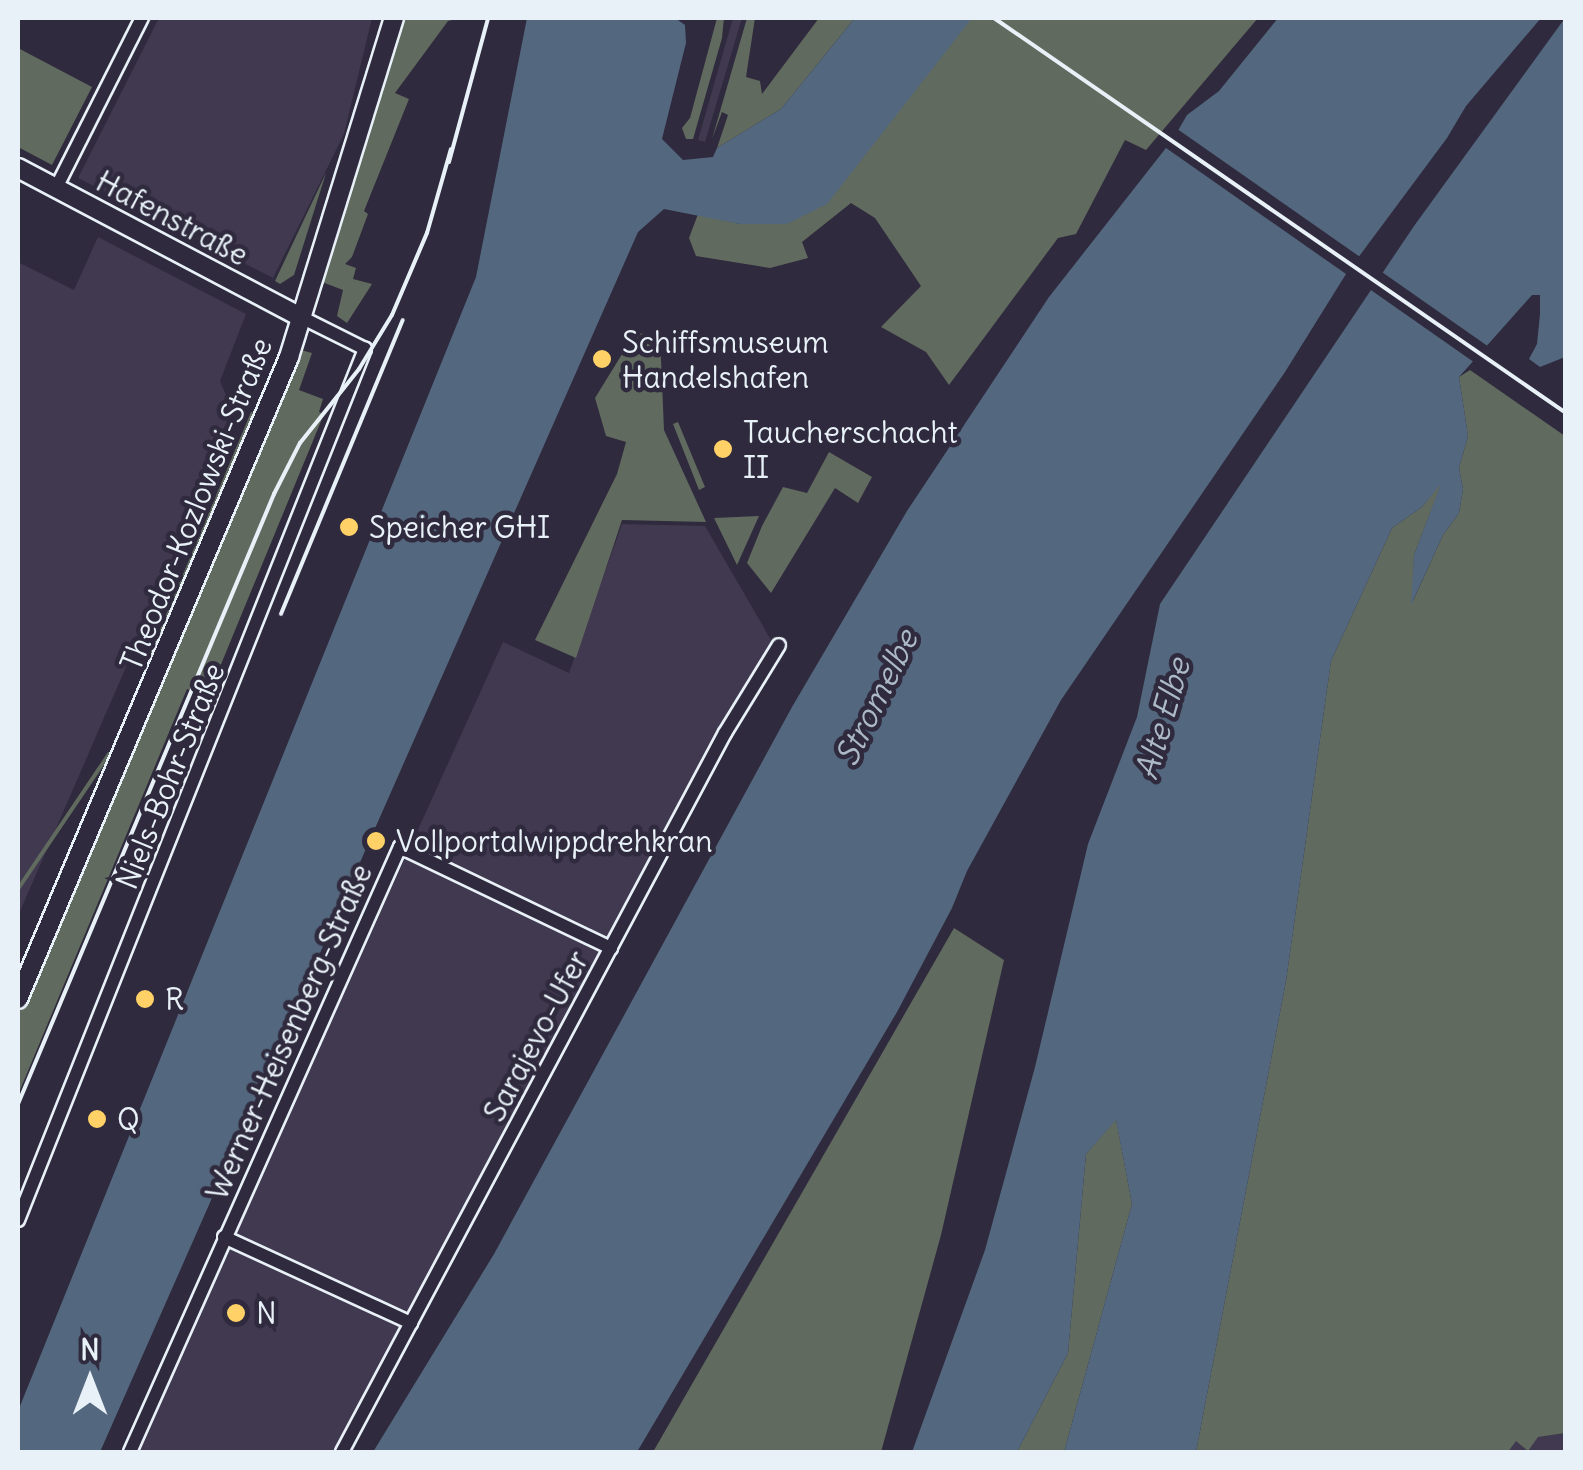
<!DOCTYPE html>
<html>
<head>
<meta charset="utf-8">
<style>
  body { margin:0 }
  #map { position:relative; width:1583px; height:1470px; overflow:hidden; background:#2f2a3d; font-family:Delius,sans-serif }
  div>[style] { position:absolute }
  .built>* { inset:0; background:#40394f }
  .green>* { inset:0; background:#606a5e; transform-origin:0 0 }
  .water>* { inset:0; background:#53677e }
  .pier>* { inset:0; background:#2f2a3d; transform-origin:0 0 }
  .roads { filter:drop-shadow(2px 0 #e8f1f8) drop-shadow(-2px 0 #e8f1f8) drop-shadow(0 2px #e8f1f8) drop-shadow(0 -2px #e8f1f8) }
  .minor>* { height:12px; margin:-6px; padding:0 6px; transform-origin:6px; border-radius:6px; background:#2f2a3d }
  .tertiary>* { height:18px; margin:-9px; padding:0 9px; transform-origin:9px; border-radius:9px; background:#2f2a3d }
  .secondary>* { height:18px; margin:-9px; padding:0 9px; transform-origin:9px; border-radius:9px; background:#2f2a3d }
  .rail>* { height:4px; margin:-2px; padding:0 2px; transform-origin:2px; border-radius:2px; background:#e8f1f8 }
  .dots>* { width:28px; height:28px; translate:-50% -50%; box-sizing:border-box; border:5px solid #2f2a3d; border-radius:50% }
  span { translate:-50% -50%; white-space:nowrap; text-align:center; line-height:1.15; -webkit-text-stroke:9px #2f2a3d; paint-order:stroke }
  .street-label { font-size:30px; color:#e8f1f8 }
  .poi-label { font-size:30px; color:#e8f1f8 }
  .left { translate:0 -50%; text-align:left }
  .water-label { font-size:32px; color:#acbac7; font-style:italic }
  .frame { position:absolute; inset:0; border:20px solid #e8f1f8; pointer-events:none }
  .north { position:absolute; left:40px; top:1330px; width:100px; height:100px; -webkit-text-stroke:8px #2f2a3d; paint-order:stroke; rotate:0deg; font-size:28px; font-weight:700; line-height:40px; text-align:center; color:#e8f1f8 }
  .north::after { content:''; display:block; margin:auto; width:35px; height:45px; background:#e8f1f8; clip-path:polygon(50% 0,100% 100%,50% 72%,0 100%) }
</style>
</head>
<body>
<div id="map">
  <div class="built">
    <div style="clip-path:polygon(159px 18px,372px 18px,344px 134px,273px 278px,78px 178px)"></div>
    <div style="clip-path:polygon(733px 18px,742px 18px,705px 142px,698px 140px)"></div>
    <div style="clip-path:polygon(98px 237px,246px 314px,220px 381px,235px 416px,18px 916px,18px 262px,74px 290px)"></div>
    <div style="clip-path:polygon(622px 524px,705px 526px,778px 652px,348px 1452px,136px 1452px,503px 642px,569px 673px)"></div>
    <div style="clip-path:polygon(1565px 1433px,1565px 1452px,1508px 1452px,1516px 1440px)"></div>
  </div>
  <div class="green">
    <div style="clip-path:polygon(401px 18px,460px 18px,448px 21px,395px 93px,409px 99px,364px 211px,368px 214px,352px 257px,345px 264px,356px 268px,353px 279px,372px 284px,347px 323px,337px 316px,343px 290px,322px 282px)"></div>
    <div style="clip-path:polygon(717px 18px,724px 18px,722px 38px,693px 139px,686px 139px,682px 128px,690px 118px)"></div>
    <div style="clip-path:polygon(747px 18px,755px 18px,746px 77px,760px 81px,762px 94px,819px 18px,855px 18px,781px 109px,717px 148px,728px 115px,722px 112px,712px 139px)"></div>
    <div style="clip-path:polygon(972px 18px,1258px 18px,1146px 150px,1125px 140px,1076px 234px,1058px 238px,949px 385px,926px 352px,881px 327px,921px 286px,875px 218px,851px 203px,802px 242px,808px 258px,770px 268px,696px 256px,689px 238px,698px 214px,740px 224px)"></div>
    <div style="clip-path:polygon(18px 48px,92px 87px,52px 165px,18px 147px)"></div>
    <div style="clip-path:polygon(326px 173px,294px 275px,280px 284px,275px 281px)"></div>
    <div style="clip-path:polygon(635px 333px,660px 335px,664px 430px,706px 522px,622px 520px,576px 658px,535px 640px,617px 474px,626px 442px,606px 436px,595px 398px)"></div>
    <div style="clip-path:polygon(301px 350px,312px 353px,299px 390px,323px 399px,319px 412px,324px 414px,208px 696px,187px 689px,18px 1095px,18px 1016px,155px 702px)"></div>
    <div style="clip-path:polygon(1470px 370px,1565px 436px,1565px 1433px,1538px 1437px,1528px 1451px,1516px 1441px,1508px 1452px,1196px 1452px,1286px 981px,1331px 661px,1392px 528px,1422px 507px,1443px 480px,1414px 555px,1413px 601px,1443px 535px,1459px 513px,1463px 489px,1459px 468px,1468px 436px,1459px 377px)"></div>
    <div style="clip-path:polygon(251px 412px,254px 413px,150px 659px,150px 653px)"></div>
    <div style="clip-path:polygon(678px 422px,705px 487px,699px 490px,673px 424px)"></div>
    <div style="clip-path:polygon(829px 452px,872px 477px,858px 503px,835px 488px,771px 593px,747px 563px,762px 526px,783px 487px,807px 493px)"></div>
    <div style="clip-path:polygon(759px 516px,737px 565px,714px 518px)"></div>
    <div style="left:108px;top:752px;width:4px;height:235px;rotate:34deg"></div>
    <div style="clip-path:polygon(954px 928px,1004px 960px,941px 1235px,881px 1452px,653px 1452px)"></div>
    <div style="clip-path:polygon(1116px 1119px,1132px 1204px,1064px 1452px,1017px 1452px,1068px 1353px,1086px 1154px)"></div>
  </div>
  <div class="water">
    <div style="clip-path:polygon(527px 18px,675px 18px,685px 25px,686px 43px,662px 139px,683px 160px,713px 157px,717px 148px,781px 109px,855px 18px,972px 18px,827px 204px,787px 224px,740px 224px,664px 209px,638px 232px,100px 1452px,18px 1452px,18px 1411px,476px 277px)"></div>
    <div style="clip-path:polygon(1278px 18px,1541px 18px,1466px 106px,1447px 138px,1346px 274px,1285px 372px,1061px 700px,967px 871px,952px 908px,897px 1012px,637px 1452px,373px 1452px,494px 1254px,792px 707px,907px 511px,1049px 297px,1173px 139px,1187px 115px,1219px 91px)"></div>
    <div style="clip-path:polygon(1565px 18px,1565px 357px,1540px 367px,1529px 359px,1537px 344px,1540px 314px,1540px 295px,1532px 295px,1459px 377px,1468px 436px,1459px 468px,1463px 489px,1459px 513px,1443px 535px,1411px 605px,1414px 555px,1441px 484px,1422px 507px,1392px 528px,1331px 661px,1286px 981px,1196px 1452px,1064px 1452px,1132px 1204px,1116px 1120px,1086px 1154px,1068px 1353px,1017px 1452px,912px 1452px,985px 1250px,1035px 1067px,1088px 844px,1137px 717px,1160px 604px,1414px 226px)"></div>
  </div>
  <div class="pier">
    <div style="left:1173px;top:126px;width:232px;height:22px;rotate:35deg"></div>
    <div style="left:1379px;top:270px;width:136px;height:21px;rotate:35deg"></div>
  </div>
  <div class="roads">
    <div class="minor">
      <div style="left:56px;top:188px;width:191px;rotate:-63.2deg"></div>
      <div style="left:18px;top:1220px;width:938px;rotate:-68.28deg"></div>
      <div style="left:365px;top:349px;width:72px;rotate:-153.4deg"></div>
      <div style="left:224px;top:1237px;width:206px;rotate:24.7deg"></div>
      <div style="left:130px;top:1452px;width:663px;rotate:-65.95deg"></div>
      <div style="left:400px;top:847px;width:234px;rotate:25.6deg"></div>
      <div style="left:342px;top:1452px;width:815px;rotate:-61.96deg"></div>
      <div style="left:725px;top:733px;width:103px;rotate:-58.5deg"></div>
    </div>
    <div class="tertiary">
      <div style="left:18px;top:168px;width:320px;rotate:27.8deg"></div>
    </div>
    <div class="secondary">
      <div style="left:18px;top:999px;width:697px;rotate:-67.11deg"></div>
      <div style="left:289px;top:357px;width:355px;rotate:-72.8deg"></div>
    </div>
  </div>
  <div class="rail">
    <div style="left:994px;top:18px;width:695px;rotate:34.63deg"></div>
    <div style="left:449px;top:162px;width:149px;rotate:-74.8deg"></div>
    <div style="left:281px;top:614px;width:318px;rotate:-67.5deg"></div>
    <div style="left:18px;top:1104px;width:662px;rotate:-67.23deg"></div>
    <div style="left:274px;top:494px;width:57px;rotate:-63deg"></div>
    <div style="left:300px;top:443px;width:95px;rotate:-51.4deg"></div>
    <div style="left:359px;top:369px;width:63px;rotate:-58.6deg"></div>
    <div style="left:392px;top:315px;width:89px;rotate:-66.9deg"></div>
    <div style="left:427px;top:233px;width:87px;rotate:-74.1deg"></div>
  </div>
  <div class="dots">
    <div style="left:602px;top:359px;background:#ffd166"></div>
    <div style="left:723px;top:449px;background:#ffd166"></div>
    <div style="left:349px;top:527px;background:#ffd166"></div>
    <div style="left:376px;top:841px;background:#ffd166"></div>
    <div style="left:145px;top:999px;background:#ffd166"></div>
    <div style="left:97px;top:1119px;background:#ffd166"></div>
    <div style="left:236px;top:1313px;background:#ffd166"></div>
  </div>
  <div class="street-label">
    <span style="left:172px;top:218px;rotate:28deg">Hafenstraße</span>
    <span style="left:196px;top:504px;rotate:-68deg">Theodor-Kozlowski-Straße</span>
    <span style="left:170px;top:776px;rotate:-68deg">Niels-Bohr-Straße</span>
    <span style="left:289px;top:1032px;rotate:-66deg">Werner-Heisenberg-Straße</span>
    <span style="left:536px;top:1036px;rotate:-62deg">Sarajevo-Ufer</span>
  </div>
  <div class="poi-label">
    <span class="left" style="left:622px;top:359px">Schiffsmuseum<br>Handelshafen</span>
    <span class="left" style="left:743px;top:449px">Taucherschacht<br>II</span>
    <span class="left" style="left:369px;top:527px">Speicher GHI</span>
    <span class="left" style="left:396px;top:841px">Vollportalwippdrehkran</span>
    <span class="left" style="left:165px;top:999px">R</span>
    <span class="left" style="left:117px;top:1119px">Q</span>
    <span class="left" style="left:256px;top:1313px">N</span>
  </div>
  <div class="water-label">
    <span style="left:877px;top:698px;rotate:-64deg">Stromelbe</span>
    <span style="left:1163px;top:719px;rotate:-74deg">Alte Elbe</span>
  </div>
  <div class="frame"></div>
  <div class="north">N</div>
</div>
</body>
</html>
